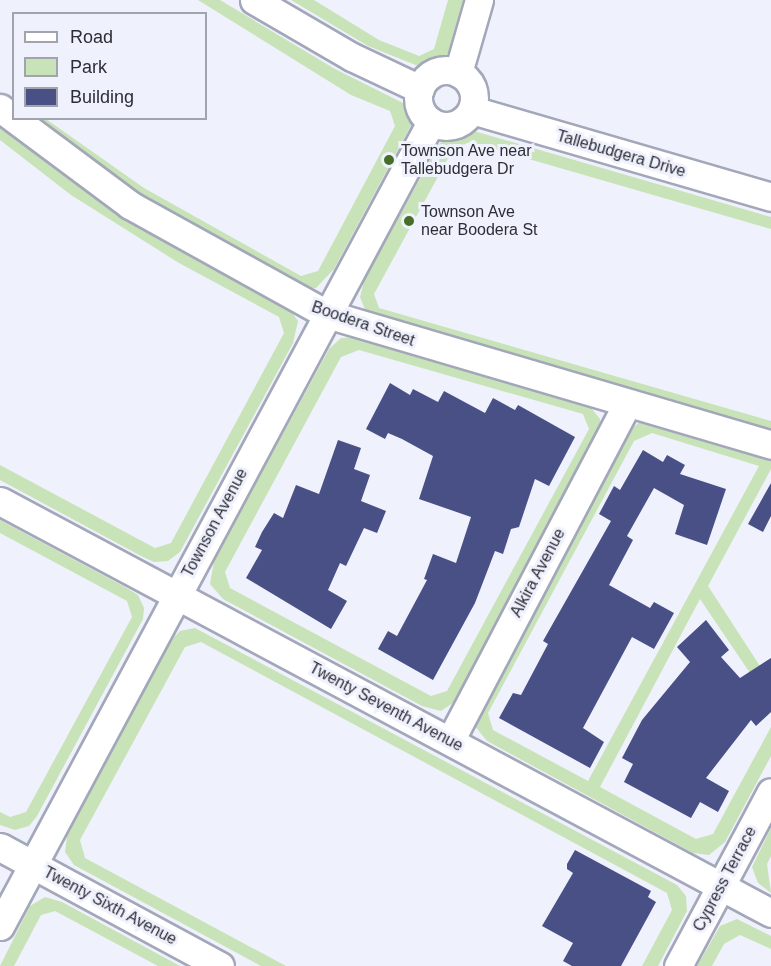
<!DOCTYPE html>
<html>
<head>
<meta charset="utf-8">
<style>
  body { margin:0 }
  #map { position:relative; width:771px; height:966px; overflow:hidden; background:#eff1fd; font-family:Helvetica,sans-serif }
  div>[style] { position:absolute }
  .green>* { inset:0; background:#c8e3b7 }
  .building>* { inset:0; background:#495086 }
  .roads { filter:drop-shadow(2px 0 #a3a7ba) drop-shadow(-2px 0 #a3a7ba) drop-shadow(0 2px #a3a7ba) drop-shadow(0 -2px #a3a7ba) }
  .minor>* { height:27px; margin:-13.5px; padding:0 13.5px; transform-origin:13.5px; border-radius:13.5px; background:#fff }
  .minor>.ring { margin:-13.5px; padding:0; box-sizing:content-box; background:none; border:27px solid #fff; border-radius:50% }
  .dots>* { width:16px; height:16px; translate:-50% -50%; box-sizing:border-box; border:3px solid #eff1fd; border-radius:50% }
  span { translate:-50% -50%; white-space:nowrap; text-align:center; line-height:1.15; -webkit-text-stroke:6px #eff1fd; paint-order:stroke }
  .poi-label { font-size:16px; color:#2c2d35 }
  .left { translate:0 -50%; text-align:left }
  .street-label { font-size:16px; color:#2c2d35 }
  .legend { position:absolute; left:12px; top:12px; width:195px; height:108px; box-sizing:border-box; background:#eff1fd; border:2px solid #a1a3ad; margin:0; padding:8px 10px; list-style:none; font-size:18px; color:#2c2d35 }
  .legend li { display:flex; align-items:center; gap:12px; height:30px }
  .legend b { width:30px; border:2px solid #a1a3ad }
</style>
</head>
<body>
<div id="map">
  <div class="green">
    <div style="clip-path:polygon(198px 0,220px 0,335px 69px,411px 107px,413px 122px,409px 129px,334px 269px,316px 288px,301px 288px,156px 207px,32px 119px,46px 119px,144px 188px,301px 276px,318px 271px,395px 126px,390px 111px,351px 95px)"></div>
    <div style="clip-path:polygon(291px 0,314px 0,379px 40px,419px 56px,434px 49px,448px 0,463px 0,448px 53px,440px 62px,423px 68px,368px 46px)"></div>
    <div style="clip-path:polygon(0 126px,101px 202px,291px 311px,298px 321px,293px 343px,180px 552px,168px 561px,154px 562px,143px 557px,0 480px,0 465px,155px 548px,171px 543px,284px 333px,279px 317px,179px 263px,71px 195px,0 140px)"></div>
    <div style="clip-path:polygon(457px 131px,474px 131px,771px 217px,771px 229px,470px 142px,453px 149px,374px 294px,379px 308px,771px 421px,771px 434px,366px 312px,360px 297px,364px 281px,439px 144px)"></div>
    <div style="clip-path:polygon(evenodd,359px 337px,588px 404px,600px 419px,601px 425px,457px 700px,441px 711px,422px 706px,223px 599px,210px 584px,214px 561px,329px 349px,341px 338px,359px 337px,359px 350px,583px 414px,589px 429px,447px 691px,431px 696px,230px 588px,225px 572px,341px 357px,359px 350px)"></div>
    <div style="clip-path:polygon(evenodd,640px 422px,771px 457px,771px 469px,708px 586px,771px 683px,771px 704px,700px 599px,600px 787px,696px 839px,713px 834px,771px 727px,771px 756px,725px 842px,709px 855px,693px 853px,487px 741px,474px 725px,474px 719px,629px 430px,640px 422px,652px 433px,759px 466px,588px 781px,493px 730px,488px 713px,634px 441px,652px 433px)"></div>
    <div style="clip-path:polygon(0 520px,125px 587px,138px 595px,144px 608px,143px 619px,37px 816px,29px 826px,15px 830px,0 825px,0 812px,10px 817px,26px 812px,132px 617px,127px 601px,0 533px)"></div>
    <div style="clip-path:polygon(195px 628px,677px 885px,686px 896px,687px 911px,658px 966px,642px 966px,672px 910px,667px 893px,201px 642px,185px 647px,80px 840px,85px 858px,286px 966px,261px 966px,74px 865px,65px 852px,67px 836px,172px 639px,180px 631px)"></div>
    <div style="clip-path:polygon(771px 828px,771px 856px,767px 864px,771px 893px,758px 883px,752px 867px)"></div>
    <div style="clip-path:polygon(45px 897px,62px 902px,180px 966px,158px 966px,55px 911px,41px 915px,14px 966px,0 966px,30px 906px)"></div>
    <div style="clip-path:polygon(737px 919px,771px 936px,771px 949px,740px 935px,724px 944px,712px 966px,697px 966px,720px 926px)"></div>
  </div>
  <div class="building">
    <div style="clip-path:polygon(390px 383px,410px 395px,413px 389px,438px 402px,444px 391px,485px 413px,493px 398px,515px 410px,518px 405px,575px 437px,549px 486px,535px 479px,519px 527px,511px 529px,503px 554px,495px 551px,475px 603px,433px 680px,378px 649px,388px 631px,397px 636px,427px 580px,424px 579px,433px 554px,456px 563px,471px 517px,419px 499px,433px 456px,402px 439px,388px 433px,385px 439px,366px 429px)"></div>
    <div style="clip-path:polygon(338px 440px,361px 448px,354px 469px,370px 475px,361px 501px,386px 511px,377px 533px,364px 528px,346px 566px,340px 563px,328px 590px,347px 601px,331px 629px,246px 578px,262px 550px,255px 547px,262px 532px,274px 513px,283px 518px,296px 485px,319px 494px)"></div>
    <div style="clip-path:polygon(643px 450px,663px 462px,667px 455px,685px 465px,680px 474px,726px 489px,707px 545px,675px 534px,684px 505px,654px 488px,627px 536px,633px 540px,609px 585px,650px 608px,654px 602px,674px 613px,654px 649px,632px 637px,583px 728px,604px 742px,590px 768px,499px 718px,513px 693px,521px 695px,548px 644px,543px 641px,611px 521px,599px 514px,614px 486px,620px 490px)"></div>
    <div style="clip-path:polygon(771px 483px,771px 516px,763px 532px,748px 524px)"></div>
    <div style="clip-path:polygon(706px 620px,729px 650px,721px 657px,740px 678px,771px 658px,771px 712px,756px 726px,751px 720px,706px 778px,729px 791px,718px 812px,700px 802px,691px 818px,624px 782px,633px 764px,622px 758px,642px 720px,690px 662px,677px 647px)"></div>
    <div style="clip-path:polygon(575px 850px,651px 891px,648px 897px,656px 902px,621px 966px,572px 966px,563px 961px,573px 943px,542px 926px,573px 873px,567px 869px,567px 864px)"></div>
  </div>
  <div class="roads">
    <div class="minor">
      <div style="left:254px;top:0;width:113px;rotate:30.2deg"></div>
      <div style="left:352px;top:57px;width:75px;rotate:25.2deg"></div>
      <div class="ring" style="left:418px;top:70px;width:29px;height:29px"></div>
      <div style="left:458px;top:73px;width:76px;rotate:-74deg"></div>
      <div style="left:0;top:108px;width:162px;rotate:36.7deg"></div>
      <div style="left:130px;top:205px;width:225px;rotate:29deg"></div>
      <div style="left:327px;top:314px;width:463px;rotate:16.4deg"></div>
      <div style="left:472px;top:110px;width:311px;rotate:16.2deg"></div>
      <div style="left:0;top:501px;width:874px;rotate:28.12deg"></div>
      <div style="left:450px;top:741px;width:381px;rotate:-62.3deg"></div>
      <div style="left:0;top:847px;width:250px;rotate:28.4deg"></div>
      <div style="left:0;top:926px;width:912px;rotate:-61.81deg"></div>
      <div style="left:678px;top:966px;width:197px;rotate:-61.9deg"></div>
    </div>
  </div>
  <div class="dots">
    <div style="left:389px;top:160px;background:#466e29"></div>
    <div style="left:409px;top:221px;background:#466e29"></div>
  </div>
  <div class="poi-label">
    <span class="left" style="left:401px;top:160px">Townson Ave near<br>Tallebudgera Dr</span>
    <span class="left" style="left:421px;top:221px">Townson Ave<br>near Boodera St</span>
  </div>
  <div class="street-label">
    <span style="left:621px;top:154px;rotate:16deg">Tallebudgera Drive</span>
    <span style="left:363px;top:324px;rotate:19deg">Boodera Street</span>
    <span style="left:215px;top:523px;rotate:-62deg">Townson Avenue</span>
    <span style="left:538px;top:573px;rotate:-62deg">Alkira Avenue</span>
    <span style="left:386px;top:707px;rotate:28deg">Twenty Seventh Avenue</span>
    <span style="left:725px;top:879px;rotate:-62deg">Cypress Terrace</span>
    <span style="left:110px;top:906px;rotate:28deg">Twenty Sixth Avenue</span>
  </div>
  <ul class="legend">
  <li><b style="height:8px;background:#fff"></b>Road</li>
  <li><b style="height:16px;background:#c8e3b7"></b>Park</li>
  <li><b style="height:16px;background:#495086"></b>Building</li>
  </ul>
</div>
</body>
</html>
